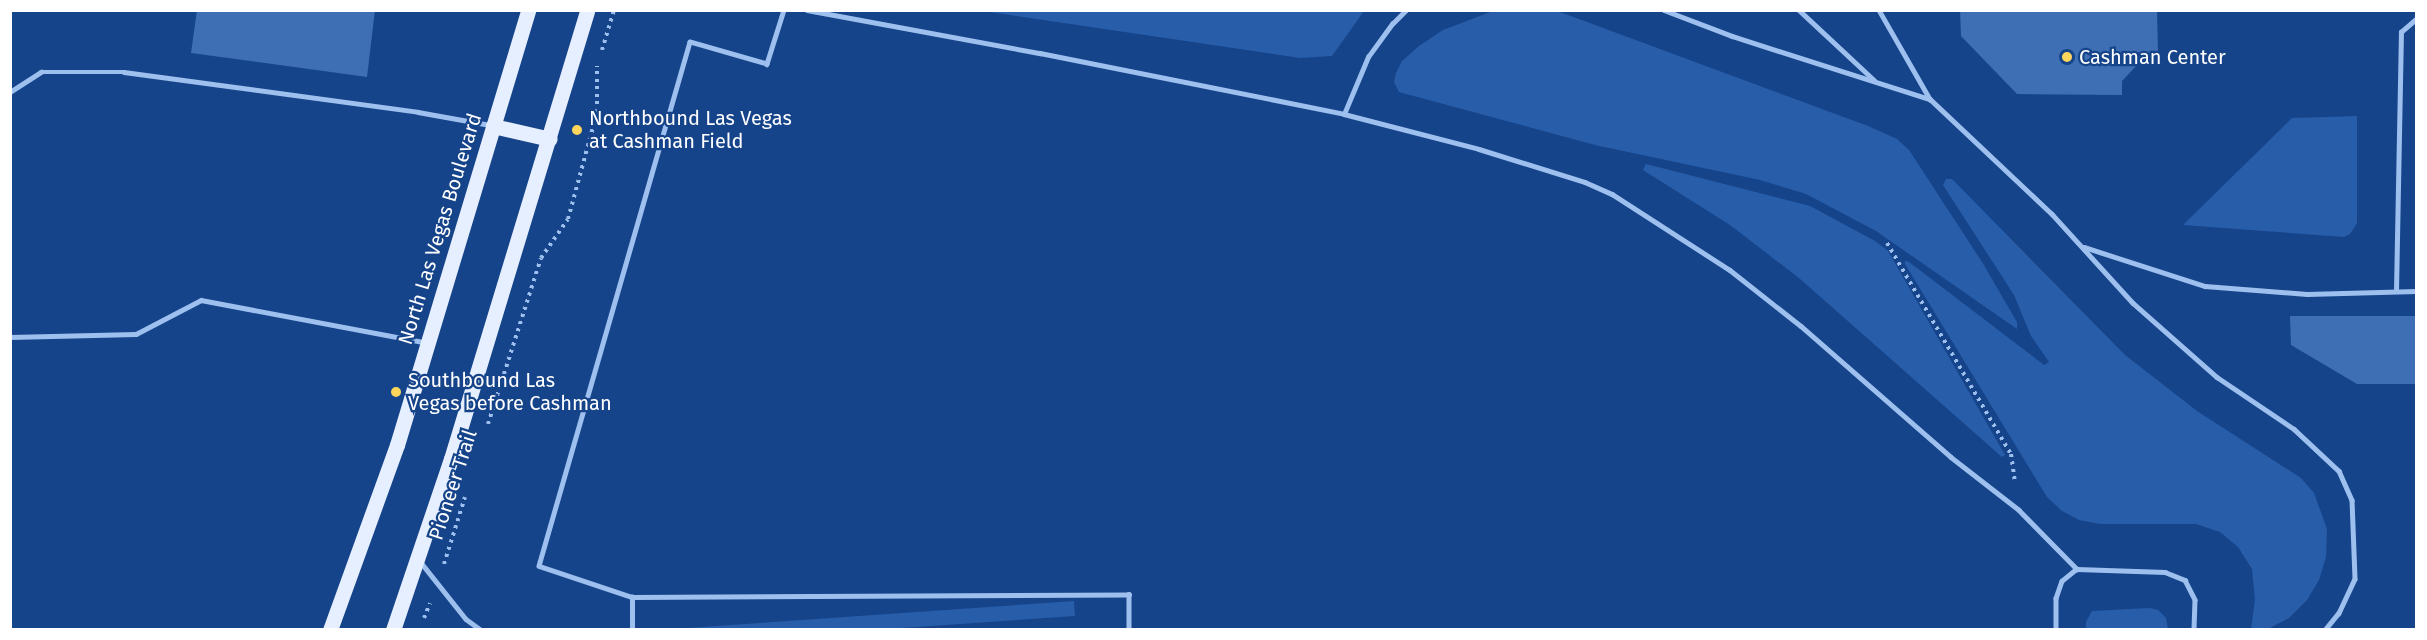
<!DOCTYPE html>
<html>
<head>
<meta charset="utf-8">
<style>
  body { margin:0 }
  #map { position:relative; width:2427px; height:640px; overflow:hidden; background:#16448a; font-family:"Fira Sans",sans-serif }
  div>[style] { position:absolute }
  .green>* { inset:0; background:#285da9; transform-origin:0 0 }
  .building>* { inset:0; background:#3e6eb3 }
  .path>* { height:4px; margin-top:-2px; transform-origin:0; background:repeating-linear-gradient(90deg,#9ec0ef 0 3px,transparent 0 7.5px) }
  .lane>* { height:4.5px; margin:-2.25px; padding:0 2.25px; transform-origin:2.25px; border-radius:2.25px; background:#9ec0ef }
  .primary>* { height:15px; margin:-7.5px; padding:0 7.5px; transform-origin:7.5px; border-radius:7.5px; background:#e6efff }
  .dots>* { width:16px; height:16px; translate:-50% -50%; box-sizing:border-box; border:3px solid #16448a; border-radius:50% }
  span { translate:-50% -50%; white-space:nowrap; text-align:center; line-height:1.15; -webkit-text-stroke:4.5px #16448a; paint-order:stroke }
  .poi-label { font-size:20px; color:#fff }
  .left { translate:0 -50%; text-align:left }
  .street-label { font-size:20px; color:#fff }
  .frame { position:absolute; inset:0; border:12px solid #fff; pointer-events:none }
</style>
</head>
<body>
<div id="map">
  <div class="green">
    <div style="clip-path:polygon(983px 11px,1364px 10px,1364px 11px,1332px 56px,1300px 58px)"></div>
    <div style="clip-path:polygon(1493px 11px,1560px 12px,1868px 126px,1897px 139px,1909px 150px,1982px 262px,2017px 322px,2017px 329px,1876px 231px,1806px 194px,1760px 180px,1595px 145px,1399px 92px,1394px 82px,1396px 73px,1402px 61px,1419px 46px,1443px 30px)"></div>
    <div style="clip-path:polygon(2357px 116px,2357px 223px,2350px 234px,2344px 237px,2183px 225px,2292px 118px)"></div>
    <div style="clip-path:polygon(1646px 164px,1810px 206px,1875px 241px,1888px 251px,2005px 455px,2002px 457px,1799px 278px,1730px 225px,1643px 170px)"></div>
    <div style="clip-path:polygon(1946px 179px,1952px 179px,2125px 355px,2197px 411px,2301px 478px,2314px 493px,2327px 529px,2326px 557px,2319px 580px,2307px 600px,2289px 618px,2268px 629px,2251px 629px,2255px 600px,2252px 569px,2238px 547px,2220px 532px,2196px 524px,2100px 524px,2079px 520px,2062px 511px,2047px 497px,1905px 264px,1905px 261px,1909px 262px,2044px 365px,2049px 362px,2031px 336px,2014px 295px,1943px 185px)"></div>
    <div style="left:1074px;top:601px;width:15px;height:399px;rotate:86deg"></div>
    <div style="clip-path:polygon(2150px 608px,2158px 610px,2166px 618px,2168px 629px,2086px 629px,2086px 622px,2092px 611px)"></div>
  </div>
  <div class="building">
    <div style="clip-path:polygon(197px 10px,375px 10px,367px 77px,191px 53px)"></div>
    <div style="clip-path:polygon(1960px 10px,2157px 10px,2158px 51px,2147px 63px,2138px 64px,2122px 81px,2122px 95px,2017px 94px,1961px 36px)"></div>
    <div style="clip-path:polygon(2290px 316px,2416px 316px,2416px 384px,2357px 384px,2291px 345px)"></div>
  </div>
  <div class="path">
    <div style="left:602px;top:50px;width:42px;rotate:-73.3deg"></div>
    <div style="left:1887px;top:243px;width:245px;rotate:59.6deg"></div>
    <div style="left:2011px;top:454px;width:30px;rotate:82deg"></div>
    <div style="left:488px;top:424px;width:174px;rotate:-72.3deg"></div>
    <div style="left:541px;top:258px;width:47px;rotate:-55.3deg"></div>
    <div style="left:568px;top:219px;width:111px;rotate:-74.8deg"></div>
    <div style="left:597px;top:112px;width:46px;rotate:-90deg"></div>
    <div style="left:444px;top:564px;width:70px;rotate:-72.6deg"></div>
    <div style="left:424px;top:618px;width:16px;rotate:-68deg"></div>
  </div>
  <div class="lane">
    <div style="left:784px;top:10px;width:57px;rotate:107.5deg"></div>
    <div style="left:767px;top:64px;width:80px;rotate:-164.1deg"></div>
    <div style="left:690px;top:42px;width:545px;rotate:106.08deg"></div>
    <div style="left:539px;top:566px;width:98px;rotate:18.4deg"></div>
    <div style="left:632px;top:597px;width:497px;rotate:-0.3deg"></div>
    <div style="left:1129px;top:594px;width:36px;rotate:90deg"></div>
    <div style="left:807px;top:10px;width:237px;rotate:10.5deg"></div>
    <div style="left:1040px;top:53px;width:310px;rotate:11.3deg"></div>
    <div style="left:1344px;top:114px;width:139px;rotate:14.5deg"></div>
    <div style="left:1479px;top:149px;width:111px;rotate:17.3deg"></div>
    <div style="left:1585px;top:182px;width:30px;rotate:24deg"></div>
    <div style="left:1612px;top:194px;width:140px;rotate:32.8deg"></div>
    <div style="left:1730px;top:270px;width:90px;rotate:38.3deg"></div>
    <div style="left:1801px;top:326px;width:199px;rotate:41.1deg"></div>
    <div style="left:1951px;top:457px;width:86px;rotate:37.9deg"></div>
    <div style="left:2019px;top:510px;width:83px;rotate:45.5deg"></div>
    <div style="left:2077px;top:569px;width:19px;rotate:141deg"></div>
    <div style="left:2062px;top:581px;width:18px;rotate:109deg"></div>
    <div style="left:2056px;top:598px;width:32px;rotate:90deg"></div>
    <div style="left:1664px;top:10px;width:73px;rotate:20.9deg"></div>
    <div style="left:1732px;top:36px;width:208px;rotate:17.7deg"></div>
    <div style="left:1799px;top:10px;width:103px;rotate:43deg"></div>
    <div style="left:1879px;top:10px;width:103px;rotate:60.2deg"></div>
    <div style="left:1930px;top:99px;width:168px;rotate:43.3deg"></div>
    <div style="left:2052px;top:214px;width:120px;rotate:47.7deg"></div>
    <div style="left:2133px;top:303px;width:112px;rotate:41.4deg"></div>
    <div style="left:2217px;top:377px;width:93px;rotate:34deg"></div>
    <div style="left:2294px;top:429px;width:62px;rotate:43deg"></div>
    <div style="left:2339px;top:471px;width:32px;rotate:66deg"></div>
    <div style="left:2352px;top:500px;width:79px;rotate:87.8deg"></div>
    <div style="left:2355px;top:579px;width:38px;rotate:115deg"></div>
    <div style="left:2339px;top:613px;width:22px;rotate:129deg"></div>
    <div style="left:10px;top:92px;width:37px;rotate:-33deg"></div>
    <div style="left:41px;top:72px;width:83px"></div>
    <div style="left:124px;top:72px;width:297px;rotate:7.7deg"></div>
    <div style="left:418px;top:112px;width:73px;rotate:10.2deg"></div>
    <div style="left:1344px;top:114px;width:62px;rotate:-67.2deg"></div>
    <div style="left:1368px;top:57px;width:41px;rotate:-54deg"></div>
    <div style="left:1392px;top:24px;width:20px;rotate:-45deg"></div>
    <div style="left:2084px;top:247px;width:127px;rotate:17.9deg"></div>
    <div style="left:2205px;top:286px;width:102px;rotate:4.5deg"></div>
    <div style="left:2307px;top:294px;width:109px;rotate:-1.6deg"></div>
    <div style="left:2396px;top:291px;width:259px;rotate:-88.9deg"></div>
    <div style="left:2401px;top:32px;width:20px;rotate:-41deg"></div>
    <div style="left:10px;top:337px;width:126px;rotate:-1.4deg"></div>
    <div style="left:136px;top:334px;width:73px;rotate:-27.6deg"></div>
    <div style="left:201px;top:300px;width:227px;rotate:10.7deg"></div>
    <div style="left:419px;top:560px;width:75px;rotate:51.5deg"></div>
    <div style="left:466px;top:619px;width:19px;rotate:36deg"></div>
    <div style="left:2077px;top:569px;width:88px;rotate:2deg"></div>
    <div style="left:2165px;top:572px;width:22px;rotate:22deg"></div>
    <div style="left:2185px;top:580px;width:22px;rotate:63deg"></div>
    <div style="left:2195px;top:600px;width:30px;rotate:92deg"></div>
    <div style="left:632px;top:630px;width:33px;rotate:-90deg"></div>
  </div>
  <div class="primary">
    <div style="left:493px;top:126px;width:58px;rotate:12.8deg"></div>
    <div style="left:330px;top:630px;width:197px;rotate:-70.1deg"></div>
    <div style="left:397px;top:445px;width:454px;rotate:-73.2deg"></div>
    <div style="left:393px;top:630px;width:181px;rotate:-71.3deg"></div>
    <div style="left:451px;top:459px;width:469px;rotate:-73.1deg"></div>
  </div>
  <div class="dots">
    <div style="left:2067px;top:57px;background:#ffd65c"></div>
    <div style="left:577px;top:130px;background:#ffd65c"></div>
    <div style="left:396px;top:392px;background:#ffd65c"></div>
  </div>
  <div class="poi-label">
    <span class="left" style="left:2079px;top:57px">Cashman Center</span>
    <span class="left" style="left:589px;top:130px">Northbound Las Vegas<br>at Cashman Field</span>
    <span class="left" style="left:408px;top:392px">Southbound Las<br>Vegas before Cashman</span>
  </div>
  <div class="street-label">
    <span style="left:440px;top:229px;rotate:-73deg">North Las Vegas Boulevard</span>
    <span style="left:453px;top:485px;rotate:-72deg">Pioneer Trail</span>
  </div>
  <div class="frame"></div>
</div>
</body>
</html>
